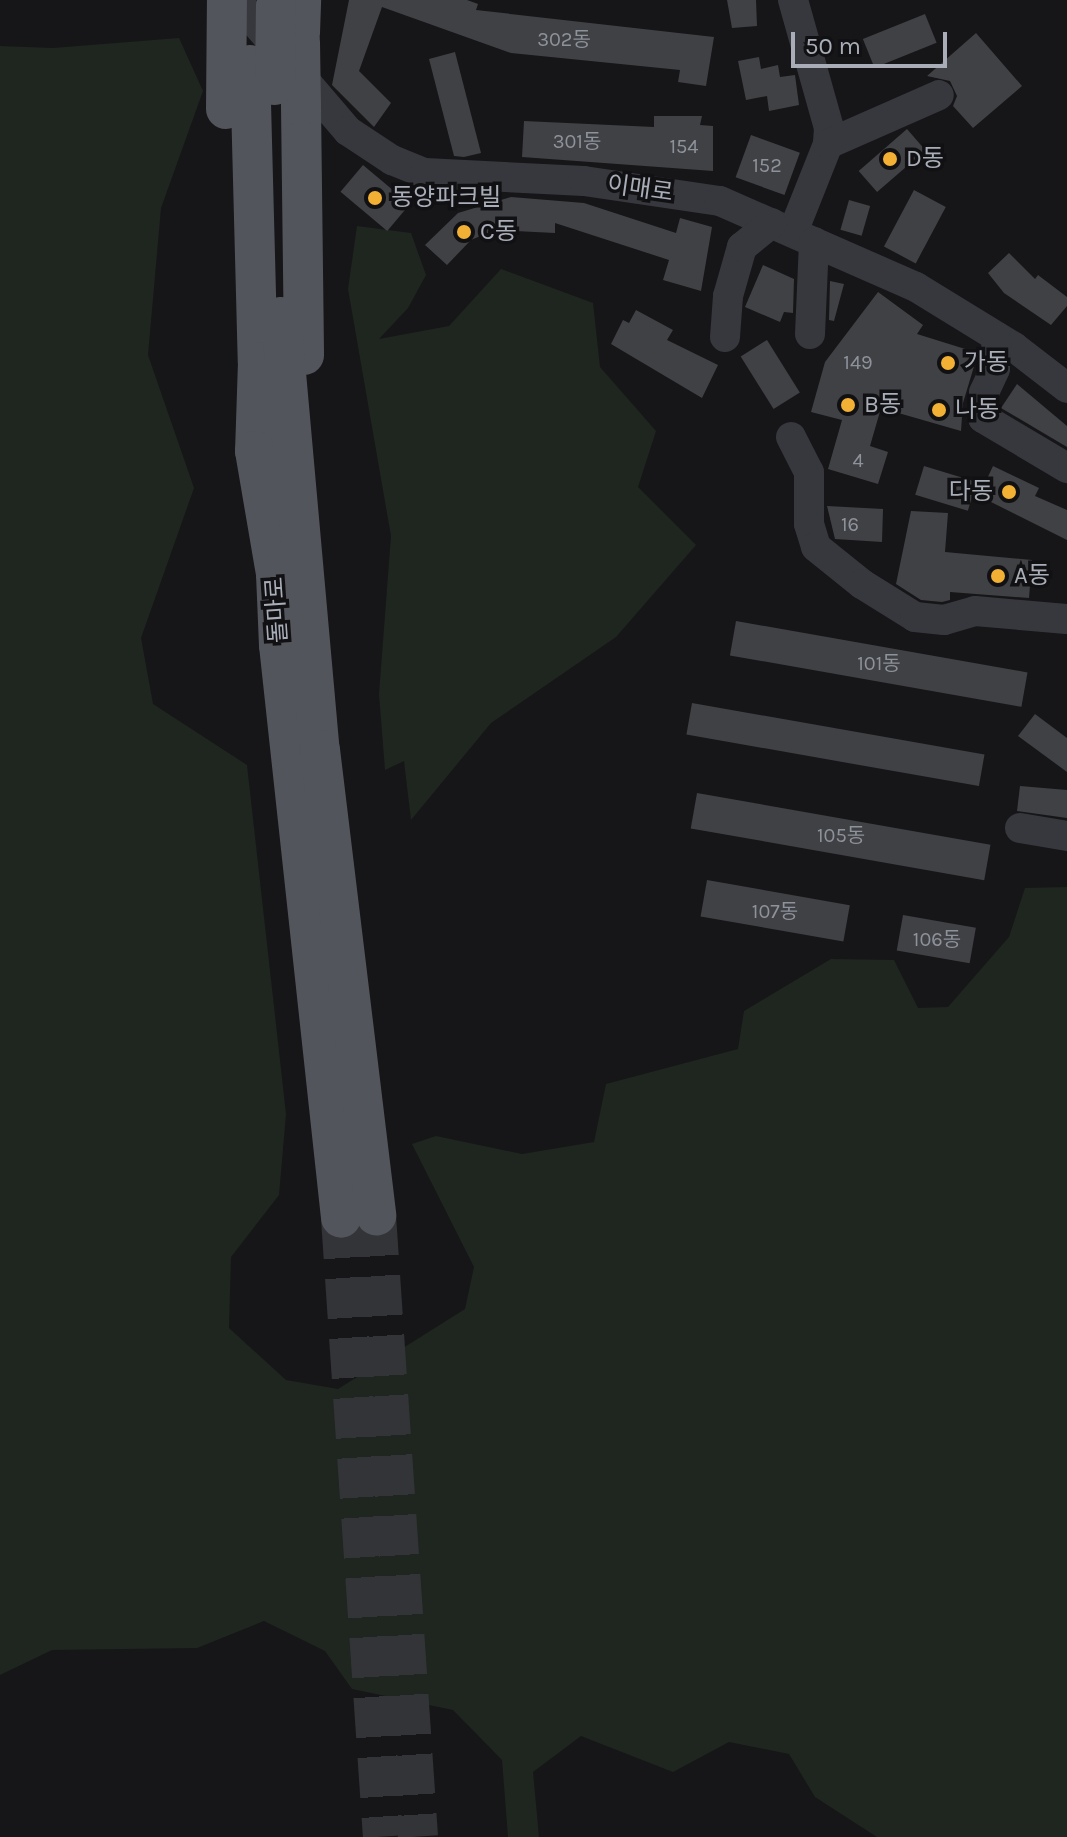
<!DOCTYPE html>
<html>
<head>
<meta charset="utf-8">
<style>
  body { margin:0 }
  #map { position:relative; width:1067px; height:1837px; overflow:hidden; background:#161618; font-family:Karla,"Noto Sans KR",sans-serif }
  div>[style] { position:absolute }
  .green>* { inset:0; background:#1e261f }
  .building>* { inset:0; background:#404145; transform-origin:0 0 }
  .major-tunnel>* { height:40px; margin-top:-20px; transform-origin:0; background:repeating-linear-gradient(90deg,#333438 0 40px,transparent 0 60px) }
  .minor>* { height:30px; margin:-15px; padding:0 15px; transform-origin:15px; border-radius:15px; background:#37383d }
  .major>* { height:40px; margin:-20px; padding:0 20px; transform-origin:20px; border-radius:20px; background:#53555c }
  .major-bridge>* { height:40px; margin:-20px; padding:0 20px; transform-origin:20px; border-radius:20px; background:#53555c }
  .dots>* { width:22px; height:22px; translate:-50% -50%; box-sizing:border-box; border:4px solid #111113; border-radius:50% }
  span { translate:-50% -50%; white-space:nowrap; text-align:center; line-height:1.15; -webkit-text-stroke:7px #111113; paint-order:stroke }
  .number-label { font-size:20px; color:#8e929b }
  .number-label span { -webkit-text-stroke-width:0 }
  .poi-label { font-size:24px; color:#a8adb8 }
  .left { translate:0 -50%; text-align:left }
  .right { translate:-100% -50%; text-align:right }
  .street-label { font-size:24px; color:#a8adb8 }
  .scale { position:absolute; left:791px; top:32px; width:156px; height:36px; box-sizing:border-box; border:4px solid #a8adb8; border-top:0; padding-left:10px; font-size:24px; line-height:28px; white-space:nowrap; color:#a8adb8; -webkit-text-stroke:6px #111113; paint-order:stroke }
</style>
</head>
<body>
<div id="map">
  <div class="green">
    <div style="clip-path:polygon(179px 38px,203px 91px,161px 208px,148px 355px,194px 488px,141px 638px,153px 704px,247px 765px,286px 1114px,279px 1195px,231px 1257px,229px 1328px,286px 1380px,338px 1389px,465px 1309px,474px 1267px,412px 1144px,436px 1136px,522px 1154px,594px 1142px,606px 1084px,738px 1049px,744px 1011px,831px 959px,894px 960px,918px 1008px,948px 1007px,1009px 937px,1025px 888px,1067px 887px,1067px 1837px,877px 1837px,815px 1797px,789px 1754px,729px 1742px,673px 1772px,581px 1736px,533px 1772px,539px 1837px,508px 1837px,502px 1760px,453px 1710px,352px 1689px,325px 1651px,264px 1621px,197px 1648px,52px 1650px,0 1675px,0 46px,53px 48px)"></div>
    <div style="clip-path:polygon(357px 226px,411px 233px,426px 275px,408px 308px,379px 339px,449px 326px,501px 269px,593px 303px,600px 367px,656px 431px,638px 487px,696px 545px,616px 637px,491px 723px,411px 820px,404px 761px,385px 770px,379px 694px,391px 536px,348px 289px)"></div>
  </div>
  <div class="building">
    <div style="clip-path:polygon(349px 0,467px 0,478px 4px,476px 10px,714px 37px,706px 86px,678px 82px,680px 70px,511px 53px,382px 7px,359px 71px,391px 103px,374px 127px,332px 85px)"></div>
    <div style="clip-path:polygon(727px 0,756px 0,757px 26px,732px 28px)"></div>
    <div style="left:925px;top:14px;width:31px;height:67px;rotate:68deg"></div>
    <div style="clip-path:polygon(976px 33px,1022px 86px,973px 128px,953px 106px,957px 96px,950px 81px,927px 76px)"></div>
    <div style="clip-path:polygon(455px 52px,481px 153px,464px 157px,454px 156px,429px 59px)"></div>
    <div style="clip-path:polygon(759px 57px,761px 69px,778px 65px,780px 77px,795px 75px,799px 105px,769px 111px,767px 96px,746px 100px,738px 61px)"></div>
    <div style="clip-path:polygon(654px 116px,702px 116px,700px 125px,713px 126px,713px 171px,522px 157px,524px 121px,654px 127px)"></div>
    <div style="left:907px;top:129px;width:28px;height:64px;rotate:49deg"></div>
    <div style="left:751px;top:135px;width:52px;height:45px;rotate:20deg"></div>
    <div style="left:363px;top:165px;width:61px;height:35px;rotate:40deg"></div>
    <div style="left:914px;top:190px;width:36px;height:64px;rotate:28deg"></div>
    <div style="clip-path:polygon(511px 197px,584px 203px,676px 233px,680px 218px,712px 227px,701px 291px,663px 280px,669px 260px,555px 223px,555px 233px,515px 231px,516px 221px,471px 240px,447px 265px,425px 245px,458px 213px)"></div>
    <div style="left:849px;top:200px;width:22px;height:31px;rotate:16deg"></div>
    <div style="clip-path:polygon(1009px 253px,1035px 279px,1038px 275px,1067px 297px,1067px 306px,1051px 325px,1004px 293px,988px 273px)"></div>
    <div style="clip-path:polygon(763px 265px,794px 279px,793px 313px,784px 312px,780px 322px,745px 307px)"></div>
    <div style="clip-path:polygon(830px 281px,844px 284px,834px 321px,829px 320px)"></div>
    <div style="clip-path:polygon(878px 292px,923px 325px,917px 334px,978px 353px,963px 403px,961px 431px,881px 408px,870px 446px,888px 452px,878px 484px,828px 469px,842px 420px,811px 412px,825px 362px)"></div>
    <div style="clip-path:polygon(636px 310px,673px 330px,667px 340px,718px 365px,702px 398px,611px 344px,623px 320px,629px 323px)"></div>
    <div style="left:767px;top:340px;width:62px;height:31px;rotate:58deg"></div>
    <div style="clip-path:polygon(1017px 384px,1067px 426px,1067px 447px,1001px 408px)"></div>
    <div style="left:924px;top:466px;width:55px;height:30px;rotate:17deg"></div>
    <div style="clip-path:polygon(993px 466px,1039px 488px,1035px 496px,1067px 510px,1067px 540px,979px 496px)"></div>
    <div style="clip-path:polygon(827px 506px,883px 509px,882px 542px,835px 539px)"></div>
    <div style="clip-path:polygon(911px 511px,948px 513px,945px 552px,1032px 560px,1029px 598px,950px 592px,950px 600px,942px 602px,921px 600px,896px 584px)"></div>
    <div style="left:736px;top:621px;width:296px;height:35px;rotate:10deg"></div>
    <div style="left:692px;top:703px;width:297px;height:32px;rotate:10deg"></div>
    <div style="clip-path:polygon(1035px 714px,1067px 738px,1067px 772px,1018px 736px)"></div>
    <div style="clip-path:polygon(1020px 786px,1067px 790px,1067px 818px,1017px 811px)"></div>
    <div style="left:697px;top:793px;width:298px;height:36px;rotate:10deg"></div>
    <div style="left:707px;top:880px;width:145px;height:37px;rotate:10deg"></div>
    <div style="left:903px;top:915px;width:74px;height:36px;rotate:10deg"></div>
  </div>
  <div class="major-tunnel">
    <div style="left:376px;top:1216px;width:622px;rotate:86.13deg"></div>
    <div style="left:341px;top:1218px;width:620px;rotate:86.12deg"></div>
  </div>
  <div class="minor">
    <div style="left:236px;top:0;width:172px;rotate:49.5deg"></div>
    <div style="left:348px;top:131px;width:53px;rotate:33.4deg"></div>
    <div style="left:392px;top:160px;width:35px;rotate:22deg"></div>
    <div style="left:425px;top:173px;width:159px;rotate:2.9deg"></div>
    <div style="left:584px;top:181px;width:137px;rotate:8.4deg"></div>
    <div style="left:720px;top:201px;width:214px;rotate:23.7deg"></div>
    <div style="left:916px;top:287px;width:115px;rotate:31.5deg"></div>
    <div style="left:1014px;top:347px;width:67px;rotate:37.7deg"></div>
    <div style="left:793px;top:0;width:133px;rotate:74.3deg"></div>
    <div style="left:829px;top:128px;width:16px;rotate:94deg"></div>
    <div style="left:828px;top:144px;width:95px;rotate:111.7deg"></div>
    <div style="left:828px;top:144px;width:121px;rotate:-23.8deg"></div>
    <div style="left:810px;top:334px;width:92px;rotate:-87.5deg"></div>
    <div style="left:725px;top:337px;width:41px;rotate:-85.8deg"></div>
    <div style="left:728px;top:296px;width:51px;rotate:-74.1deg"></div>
    <div style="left:742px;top:247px;width:38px;rotate:-39deg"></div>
    <div style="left:997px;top:337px;width:32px;rotate:94deg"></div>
    <div style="left:995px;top:369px;width:26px;rotate:115deg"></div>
    <div style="left:984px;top:393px;width:25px;rotate:92deg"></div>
    <div style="left:983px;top:418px;width:98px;rotate:30.8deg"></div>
    <div style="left:791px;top:437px;width:39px;rotate:63deg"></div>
    <div style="left:809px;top:472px;width:52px;rotate:90deg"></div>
    <div style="left:809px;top:524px;width:24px;rotate:73deg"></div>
    <div style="left:816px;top:547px;width:59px;rotate:38.8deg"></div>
    <div style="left:862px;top:584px;width:62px;rotate:31.9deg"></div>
    <div style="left:915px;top:617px;width:29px;rotate:6deg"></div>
    <div style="left:944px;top:620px;width:32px;rotate:-16deg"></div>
    <div style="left:975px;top:611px;width:92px;rotate:5deg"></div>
    <div style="left:1020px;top:828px;width:48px;rotate:9.7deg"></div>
  </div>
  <div class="major">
    <div style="left:300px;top:33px;width:33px;rotate:-88deg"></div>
    <div style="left:250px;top:65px;width:297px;rotate:88.5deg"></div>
    <div style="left:258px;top:362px;width:89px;rotate:91.9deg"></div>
    <div style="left:255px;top:451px;width:125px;rotate:80.3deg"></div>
    <div style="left:276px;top:574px;width:71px;rotate:87.6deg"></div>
    <div style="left:279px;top:645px;width:576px;rotate:83.82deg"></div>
    <div style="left:301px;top:106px;width:249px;rotate:89.3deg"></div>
    <div style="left:226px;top:109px;width:109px;rotate:-89.5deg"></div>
    <div style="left:281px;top:317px;width:435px;rotate:84.9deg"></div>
    <div style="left:320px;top:750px;width:469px;rotate:83.1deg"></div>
  </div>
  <div class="major-bridge">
    <div style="left:300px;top:42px;width:64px;rotate:89.1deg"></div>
    <div style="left:275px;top:85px;width:79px;rotate:-89.3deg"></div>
  </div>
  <div class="dots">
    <div style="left:890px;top:159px;background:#f2b134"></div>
    <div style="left:375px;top:198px;background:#f2b134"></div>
    <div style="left:464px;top:232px;background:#f2b134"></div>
    <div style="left:948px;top:363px;background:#f2b134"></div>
    <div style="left:848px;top:405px;background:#f2b134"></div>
    <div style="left:939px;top:410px;background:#f2b134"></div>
    <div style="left:1009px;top:492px;background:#f2b134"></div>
    <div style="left:998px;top:576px;background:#f2b134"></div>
  </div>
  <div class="number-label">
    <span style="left:564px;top:39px">302동</span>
    <span style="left:577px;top:141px">301동</span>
    <span style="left:684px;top:146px">154</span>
    <span style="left:767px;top:165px">152</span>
    <span style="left:858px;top:362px">149</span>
    <span style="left:858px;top:460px">4</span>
    <span style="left:850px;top:524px">16</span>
    <span style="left:879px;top:663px">101동</span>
    <span style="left:841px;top:835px">105동</span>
    <span style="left:775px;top:911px">107동</span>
    <span style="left:937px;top:939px">106동</span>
  </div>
  <div class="poi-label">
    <span class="left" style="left:906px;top:159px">D동</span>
    <span class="left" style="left:391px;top:198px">동양파크빌</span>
    <span class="left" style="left:480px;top:232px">C동</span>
    <span class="left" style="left:964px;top:363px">가동</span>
    <span class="left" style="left:864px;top:405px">B동</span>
    <span class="left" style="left:955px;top:410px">나동</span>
    <span class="right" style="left:993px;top:492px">다동</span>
    <span class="left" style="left:1014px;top:576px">A동</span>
  </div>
  <div class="street-label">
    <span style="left:640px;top:189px;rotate:8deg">이매로</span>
    <span style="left:277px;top:610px;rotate:-94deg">돌마로</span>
  </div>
  <div class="scale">50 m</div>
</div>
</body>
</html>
